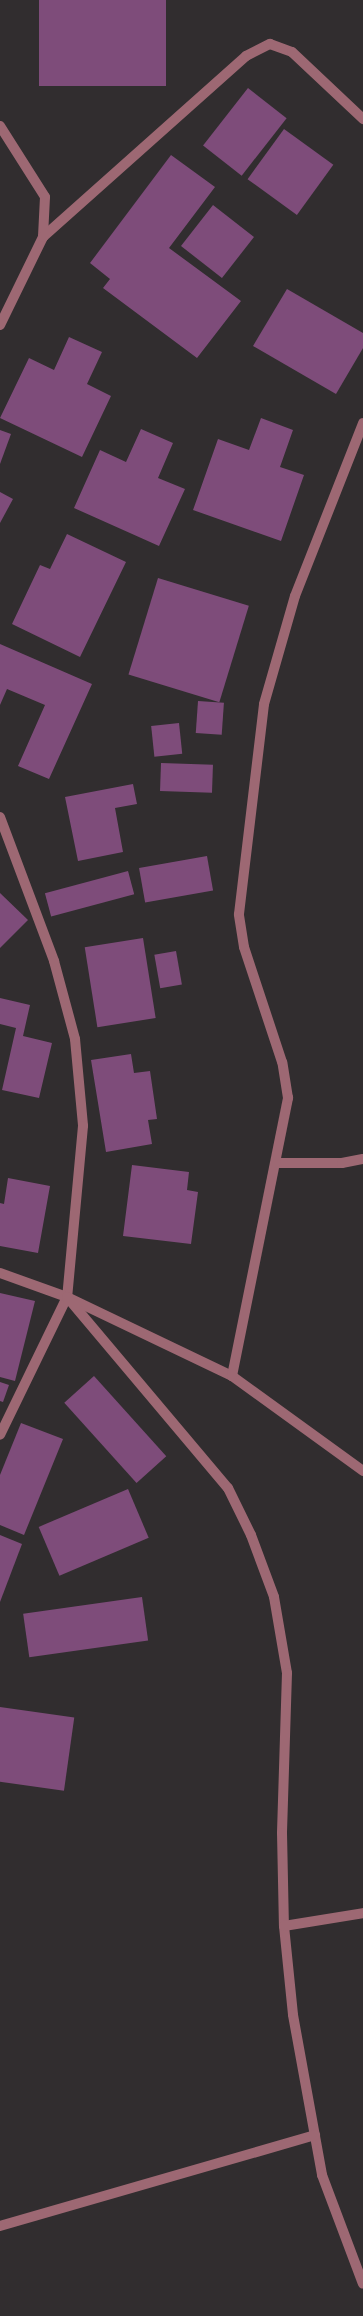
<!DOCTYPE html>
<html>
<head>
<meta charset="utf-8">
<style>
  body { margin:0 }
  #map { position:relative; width:363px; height:2316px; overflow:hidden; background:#312d2f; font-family:"Public Sans",sans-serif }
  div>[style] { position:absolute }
  .building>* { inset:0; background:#7e4c7a; transform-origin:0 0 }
  .minor>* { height:10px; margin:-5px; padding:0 5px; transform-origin:5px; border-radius:5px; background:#9d6873 }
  span { translate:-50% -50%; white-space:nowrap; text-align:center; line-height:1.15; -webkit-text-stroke:3px #312d2f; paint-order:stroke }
</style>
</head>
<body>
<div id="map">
  <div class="building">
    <div style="left:39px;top:0;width:127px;height:86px"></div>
    <div style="left:248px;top:88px;width:49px;height:73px;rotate:38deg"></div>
    <div style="left:284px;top:129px;width:61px;height:62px;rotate:36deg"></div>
    <div style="clip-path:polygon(171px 155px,215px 187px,169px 248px,241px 301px,197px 358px,103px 288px,110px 279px,90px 263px)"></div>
    <div style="left:213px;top:205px;width:52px;height:52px;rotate:38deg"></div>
    <div style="clip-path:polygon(287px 289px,363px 333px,363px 348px,336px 394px,253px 346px)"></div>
    <div style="clip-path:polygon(69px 337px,102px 352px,87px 384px,111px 396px,82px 457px,0 418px,29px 358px,54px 370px)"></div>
    <div style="clip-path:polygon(261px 418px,293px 430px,280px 467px,304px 475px,281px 541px,193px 510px,218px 439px,249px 450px)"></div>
    <div style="clip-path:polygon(141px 429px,173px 443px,158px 478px,185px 489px,159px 546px,74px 508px,100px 450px,126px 462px)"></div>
    <div style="clip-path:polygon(0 430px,11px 434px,0 464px)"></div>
    <div style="clip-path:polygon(0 492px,13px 499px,0 523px)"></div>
    <div style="clip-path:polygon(67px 534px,126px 562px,80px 657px,12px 624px,40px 565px,50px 569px)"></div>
    <div style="left:158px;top:578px;width:95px;height:101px;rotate:17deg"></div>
    <div style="clip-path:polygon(0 644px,92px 684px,49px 779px,18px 766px,45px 705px,7px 689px,0 705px)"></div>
    <div style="left:198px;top:701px;width:26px;height:32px;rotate:4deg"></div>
    <div style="left:179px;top:723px;width:31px;height:28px;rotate:84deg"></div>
    <div style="left:161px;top:763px;width:52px;height:28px;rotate:2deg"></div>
    <div style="clip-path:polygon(133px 784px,137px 804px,115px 808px,123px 852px,78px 861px,65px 797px)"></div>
    <div style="left:207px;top:856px;width:35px;height:69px;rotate:80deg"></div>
    <div style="left:128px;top:871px;width:24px;height:86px;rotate:75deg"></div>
    <div style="clip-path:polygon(0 893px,28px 920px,0 948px)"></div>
    <div style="left:143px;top:938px;width:81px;height:59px;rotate:81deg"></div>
    <div style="left:176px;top:951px;width:34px;height:22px;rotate:80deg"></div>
    <div style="clip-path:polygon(0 998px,30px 1005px,23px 1036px,52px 1043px,39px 1098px,2px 1090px,16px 1028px,0 1024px)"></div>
    <div style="clip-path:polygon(131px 1054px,134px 1073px,150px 1071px,157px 1119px,148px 1120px,152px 1144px,106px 1152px,91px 1060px)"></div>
    <div style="clip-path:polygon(132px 1165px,189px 1172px,187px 1190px,198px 1192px,191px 1244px,123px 1236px)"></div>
    <div style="clip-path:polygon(8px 1178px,50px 1186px,38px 1253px,0 1246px,0 1203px,4px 1204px)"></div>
    <div style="clip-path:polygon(0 1293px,35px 1301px,15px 1381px,0 1377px)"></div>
    <div style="left:94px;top:1376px;width:108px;height:40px;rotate:48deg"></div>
    <div style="clip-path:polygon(0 1382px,9px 1385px,3px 1402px,0 1401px)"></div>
    <div style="clip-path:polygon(21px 1423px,63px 1439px,24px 1535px,0 1525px,0 1475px)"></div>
    <div style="left:128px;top:1489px;width:53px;height:97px;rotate:67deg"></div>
    <div style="clip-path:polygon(0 1535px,22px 1544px,0 1602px)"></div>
    <div style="left:142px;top:1597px;width:44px;height:120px;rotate:82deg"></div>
    <div style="left:0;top:1707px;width:75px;height:74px;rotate:8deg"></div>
  </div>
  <div class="minor">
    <div style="left:0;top:126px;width:84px;rotate:57.6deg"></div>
    <div style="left:45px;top:197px;width:40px;rotate:92.9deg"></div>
    <div style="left:43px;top:237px;width:98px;rotate:116deg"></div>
    <div style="left:43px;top:237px;width:272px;rotate:-41.7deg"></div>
    <div style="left:246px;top:56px;width:27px;rotate:-27deg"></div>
    <div style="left:270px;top:44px;width:23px;rotate:20deg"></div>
    <div style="left:292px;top:52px;width:98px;rotate:43.3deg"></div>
    <div style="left:0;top:817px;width:154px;rotate:69.4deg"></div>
    <div style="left:54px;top:961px;width:81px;rotate:74.9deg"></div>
    <div style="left:75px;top:1039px;width:87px;rotate:84.7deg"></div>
    <div style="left:83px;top:1126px;width:172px;rotate:95.3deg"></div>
    <div style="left:67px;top:1297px;width:153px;rotate:115.9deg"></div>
    <div style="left:277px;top:1163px;width:65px"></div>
    <div style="left:342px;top:1163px;width:21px;rotate:-11deg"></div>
    <div style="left:0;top:1273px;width:71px;rotate:19.7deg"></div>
    <div style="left:67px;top:1297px;width:183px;rotate:25.6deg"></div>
    <div style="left:232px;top:1376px;width:162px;rotate:35.9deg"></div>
    <div style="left:67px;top:1297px;width:250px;rotate:49.9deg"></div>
    <div style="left:228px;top:1488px;width:52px;rotate:63.9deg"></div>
    <div style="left:251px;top:1535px;width:66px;rotate:69.6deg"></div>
    <div style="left:274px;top:1597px;width:77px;rotate:80.3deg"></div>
    <div style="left:287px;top:1673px;width:160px;rotate:91.8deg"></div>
    <div style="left:282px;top:1833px;width:93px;rotate:88.8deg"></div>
    <div style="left:284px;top:1926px;width:89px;rotate:84.2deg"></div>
    <div style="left:293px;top:2015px;width:163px;rotate:79.7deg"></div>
    <div style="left:322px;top:2175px;width:116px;rotate:69.4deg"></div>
    <div style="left:232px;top:1376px;width:284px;rotate:-78.6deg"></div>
    <div style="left:288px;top:1098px;width:36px;rotate:-99deg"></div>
    <div style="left:282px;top:1062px;width:121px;rotate:-108.3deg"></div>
    <div style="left:244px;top:947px;width:33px;rotate:-99deg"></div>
    <div style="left:239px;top:914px;width:211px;rotate:-83.2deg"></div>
    <div style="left:264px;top:704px;width:112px;rotate:-74deg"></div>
    <div style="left:295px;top:596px;width:186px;rotate:-68.5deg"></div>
    <div style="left:284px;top:1926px;width:80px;rotate:-9.3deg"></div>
    <div style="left:0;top:2226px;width:328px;rotate:-16.1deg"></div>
  </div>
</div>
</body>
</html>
